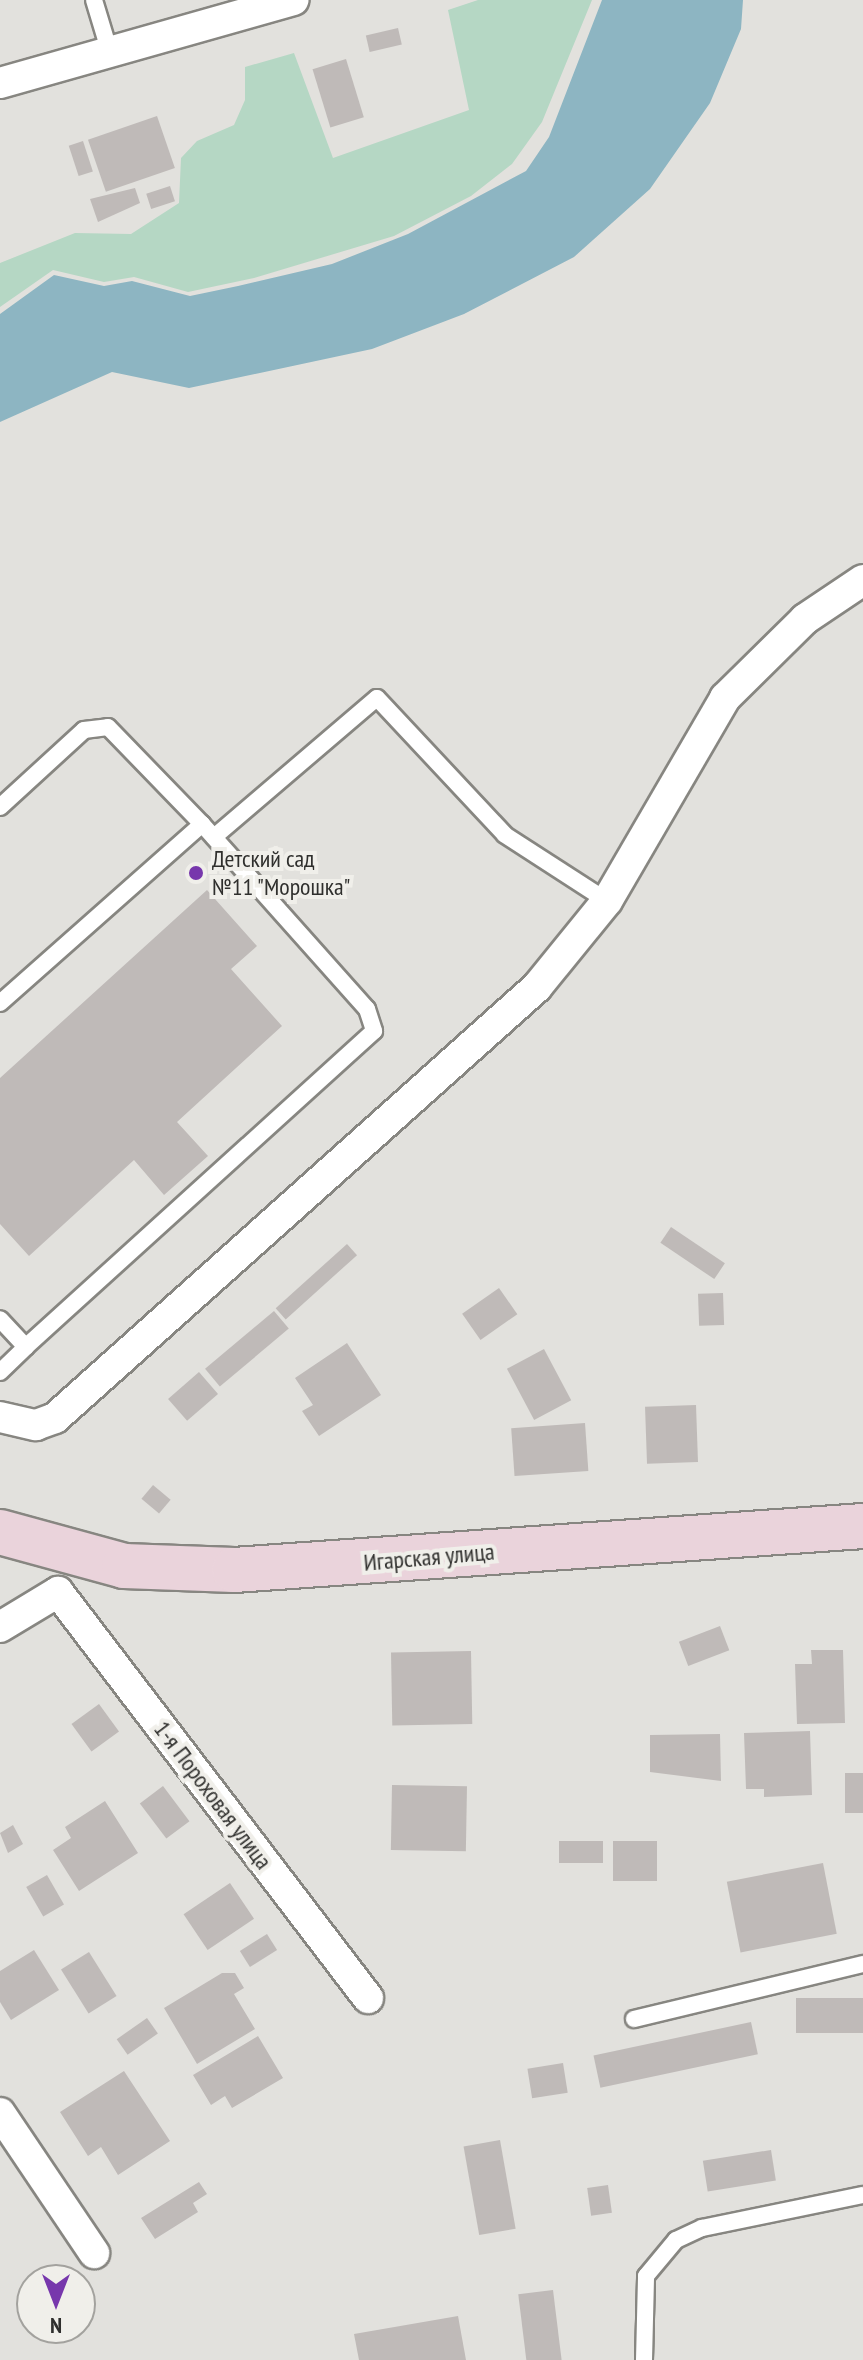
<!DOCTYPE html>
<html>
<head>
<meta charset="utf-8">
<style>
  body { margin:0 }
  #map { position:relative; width:863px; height:2360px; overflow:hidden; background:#e2e1dd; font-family:"PT Sans Narrow",sans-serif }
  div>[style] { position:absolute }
  .green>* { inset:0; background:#b5d7c4 }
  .water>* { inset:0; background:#8db5c2 }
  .building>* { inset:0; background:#bfbab8; transform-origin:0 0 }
  .roads { filter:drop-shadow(2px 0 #878681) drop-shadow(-2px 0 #878681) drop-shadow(0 2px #878681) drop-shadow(0 -2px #878681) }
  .lane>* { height:16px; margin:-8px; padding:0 8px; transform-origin:8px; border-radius:8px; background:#fff }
  .street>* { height:30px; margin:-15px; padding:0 15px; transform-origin:15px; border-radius:15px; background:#fff }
  .secondary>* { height:44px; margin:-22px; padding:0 22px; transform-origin:22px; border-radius:22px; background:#ead3db }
  .dots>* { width:22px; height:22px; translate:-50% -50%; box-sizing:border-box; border:4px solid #f0efea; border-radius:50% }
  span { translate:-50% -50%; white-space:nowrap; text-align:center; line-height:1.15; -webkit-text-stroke:8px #f0efea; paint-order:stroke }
  .poi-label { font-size:24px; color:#2f2f2d }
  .left { translate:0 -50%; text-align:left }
  .street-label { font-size:24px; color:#2f2f2d }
  .north { position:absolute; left:16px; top:2264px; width:80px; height:80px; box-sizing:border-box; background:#f0efea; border:2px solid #a3a29e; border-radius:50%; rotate:180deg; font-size:22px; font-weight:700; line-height:32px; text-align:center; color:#2f2f2d }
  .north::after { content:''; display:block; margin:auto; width:28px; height:36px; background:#7737ac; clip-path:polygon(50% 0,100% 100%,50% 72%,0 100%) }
</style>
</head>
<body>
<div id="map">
  <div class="green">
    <div style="clip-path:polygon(478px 0,592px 0,542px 122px,512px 164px,471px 196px,394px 236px,254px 278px,188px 292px,134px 277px,104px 282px,53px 270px,0 307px,0 263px,75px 233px,131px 234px,179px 203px,181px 158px,197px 141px,234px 125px,245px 100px,245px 67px,294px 53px,333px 158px,469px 110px,448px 10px)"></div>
  </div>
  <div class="water">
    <div style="clip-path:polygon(602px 0,743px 0,741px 29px,710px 103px,650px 189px,574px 257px,464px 314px,372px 349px,189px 388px,112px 372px,0 422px,0 314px,54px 275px,104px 286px,132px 281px,190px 296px,238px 286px,332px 264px,408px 234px,526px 171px,549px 137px)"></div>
  </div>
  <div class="building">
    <div style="left:398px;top:28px;width:17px;height:33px;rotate:77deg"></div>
    <div style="left:346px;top:59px;width:61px;height:35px;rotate:73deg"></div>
    <div style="left:157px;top:116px;width:55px;height:73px;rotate:71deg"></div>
    <div style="left:83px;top:141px;width:32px;height:15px;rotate:72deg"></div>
    <div style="left:170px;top:186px;width:16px;height:25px;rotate:72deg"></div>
    <div style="clip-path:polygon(135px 188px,140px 203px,98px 222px,90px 199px)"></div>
    <div style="clip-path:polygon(207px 890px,257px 946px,231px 969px,282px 1026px,177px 1122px,208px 1156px,164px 1195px,134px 1160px,29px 1256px,0 1224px,0 1078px)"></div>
    <div style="left:671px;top:1227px;width:65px;height:19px;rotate:34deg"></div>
    <div style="left:347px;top:1244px;width:15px;height:96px;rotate:48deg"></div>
    <div style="left:499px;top:1288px;width:32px;height:45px;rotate:55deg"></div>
    <div style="left:723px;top:1293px;width:32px;height:25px;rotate:88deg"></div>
    <div style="left:274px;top:1311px;width:23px;height:90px;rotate:50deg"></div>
    <div style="clip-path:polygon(347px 1343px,381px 1395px,319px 1436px,302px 1411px,313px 1405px,295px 1378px)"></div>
    <div style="left:544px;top:1349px;width:58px;height:42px;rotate:62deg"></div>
    <div style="left:199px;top:1372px;width:29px;height:41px;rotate:49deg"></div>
    <div style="left:696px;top:1405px;width:57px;height:51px;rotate:88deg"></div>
    <div style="left:585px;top:1423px;width:48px;height:74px;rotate:86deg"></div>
    <div style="left:153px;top:1485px;width:23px;height:18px;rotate:40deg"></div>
    <div style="left:720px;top:1626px;width:26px;height:44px;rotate:69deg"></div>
    <div style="clip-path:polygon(811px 1650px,843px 1650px,845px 1723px,797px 1724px,795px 1664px,812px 1664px)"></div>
    <div style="left:471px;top:1651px;width:73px;height:80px;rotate:89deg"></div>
    <div style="left:99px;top:1704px;width:34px;height:34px;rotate:54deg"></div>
    <div style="clip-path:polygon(810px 1731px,812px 1795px,764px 1797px,764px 1789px,746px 1789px,744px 1733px)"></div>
    <div style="clip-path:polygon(720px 1734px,721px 1781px,650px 1772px,650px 1735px)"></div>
    <div style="left:845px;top:1773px;width:18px;height:40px"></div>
    <div style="left:392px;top:1785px;width:75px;height:65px;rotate:1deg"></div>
    <div style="left:163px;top:1786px;width:44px;height:29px;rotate:53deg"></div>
    <div style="clip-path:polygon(105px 1801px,138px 1853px,79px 1891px,53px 1850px,71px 1838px,65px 1827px)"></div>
    <div style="clip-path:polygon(13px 1825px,23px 1844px,8px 1853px,0 1833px)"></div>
    <div style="left:559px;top:1841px;width:44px;height:22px"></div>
    <div style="left:613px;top:1841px;width:44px;height:40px"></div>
    <div style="left:823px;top:1863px;width:72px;height:98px;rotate:79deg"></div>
    <div style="left:47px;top:1875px;width:34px;height:24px;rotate:60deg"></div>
    <div style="left:230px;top:1883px;width:43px;height:56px;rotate:56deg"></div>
    <div style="left:267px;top:1934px;width:19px;height:32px;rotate:58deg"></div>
    <div style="clip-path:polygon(34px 1950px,59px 1990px,11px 2020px,0 2002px,0 1971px)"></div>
    <div style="left:89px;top:1952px;width:52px;height:33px;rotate:58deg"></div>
    <div style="clip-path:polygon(222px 1973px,235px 1973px,244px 1988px,234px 1994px,255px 2029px,197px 2064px,164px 2008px)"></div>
    <div style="left:863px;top:1998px;width:35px;height:67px;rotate:90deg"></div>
    <div style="left:147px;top:2018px;width:19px;height:37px;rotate:55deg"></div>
    <div style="left:751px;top:2022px;width:33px;height:161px;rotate:78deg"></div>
    <div style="clip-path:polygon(258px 2036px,283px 2078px,232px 2108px,225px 2096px,211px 2105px,193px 2075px)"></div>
    <div style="left:563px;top:2063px;width:30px;height:36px;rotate:81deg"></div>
    <div style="clip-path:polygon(124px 2071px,170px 2141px,118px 2175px,101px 2147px,88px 2156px,60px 2112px)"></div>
    <div style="left:500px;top:2140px;width:90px;height:37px;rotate:80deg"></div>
    <div style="left:771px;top:2150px;width:31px;height:69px;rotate:81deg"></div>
    <div style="clip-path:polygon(199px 2182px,207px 2194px,193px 2203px,198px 2212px,155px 2239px,141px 2218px)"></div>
    <div style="left:608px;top:2185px;width:28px;height:21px;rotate:82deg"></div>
    <div style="left:553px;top:2290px;width:71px;height:35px;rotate:83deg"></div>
    <div style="clip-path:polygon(458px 2316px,466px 2360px,359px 2360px,354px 2334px)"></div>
  </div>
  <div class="roads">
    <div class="lane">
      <div style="left:94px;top:0;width:55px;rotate:73.2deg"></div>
      <div style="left:0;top:807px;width:114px;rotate:-42.5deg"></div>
      <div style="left:84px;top:730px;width:24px;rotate:-7deg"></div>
      <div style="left:108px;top:727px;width:135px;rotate:45.9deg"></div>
      <div style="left:214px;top:837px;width:214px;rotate:-40.5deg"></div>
      <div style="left:377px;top:698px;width:187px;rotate:46.9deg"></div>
      <div style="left:505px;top:835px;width:121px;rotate:32.9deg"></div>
      <div style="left:0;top:1003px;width:270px;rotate:-41.5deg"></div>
      <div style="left:202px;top:824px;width:248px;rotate:48.3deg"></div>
      <div style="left:367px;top:1009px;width:23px;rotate:72deg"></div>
      <div style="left:374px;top:1031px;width:470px;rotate:137.8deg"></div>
      <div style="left:26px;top:1347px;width:38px;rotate:-133deg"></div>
      <div style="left:0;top:1372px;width:36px;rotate:-44deg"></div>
      <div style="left:634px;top:2019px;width:236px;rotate:-13.5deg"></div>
      <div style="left:644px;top:2360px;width:84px;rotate:-88.6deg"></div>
      <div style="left:646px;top:2276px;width:47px;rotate:-50.2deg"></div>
      <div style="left:676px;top:2240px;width:29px;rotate:-25deg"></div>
      <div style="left:702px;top:2228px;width:164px;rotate:-11.6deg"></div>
    </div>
    <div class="street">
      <div style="left:0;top:83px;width:305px;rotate:-15.8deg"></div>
      <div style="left:0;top:1417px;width:37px;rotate:13deg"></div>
      <div style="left:36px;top:1425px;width:20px;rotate:-20deg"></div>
      <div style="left:55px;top:1418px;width:647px;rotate:-41.8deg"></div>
      <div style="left:537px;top:987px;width:111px;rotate:-50.9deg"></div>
      <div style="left:607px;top:901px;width:235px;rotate:-59.8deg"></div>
      <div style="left:725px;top:698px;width:112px;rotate:-44.6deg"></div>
      <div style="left:805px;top:619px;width:70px;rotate:-33.9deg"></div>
      <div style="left:58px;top:1592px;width:511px;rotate:52.64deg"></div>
      <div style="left:0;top:1627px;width:68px;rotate:-31.1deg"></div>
      <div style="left:0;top:2113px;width:169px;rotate:56.1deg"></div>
    </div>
    <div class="secondary">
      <div style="left:0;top:1532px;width:129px;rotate:15.3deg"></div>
      <div style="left:124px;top:1566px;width:110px;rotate:2.1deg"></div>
      <div style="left:234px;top:1570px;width:631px;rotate:-4deg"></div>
    </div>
  </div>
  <div class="dots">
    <div style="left:196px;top:873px;background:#7737ac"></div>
  </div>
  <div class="poi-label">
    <span class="left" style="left:212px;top:873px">Детский сад<br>№11 "Морошка"</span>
  </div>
  <div class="street-label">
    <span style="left:429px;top:1557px;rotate:-5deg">Игарская улица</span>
    <span style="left:213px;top:1795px;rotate:53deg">1-я Пороховая улица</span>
  </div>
  <div class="north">N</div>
</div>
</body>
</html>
